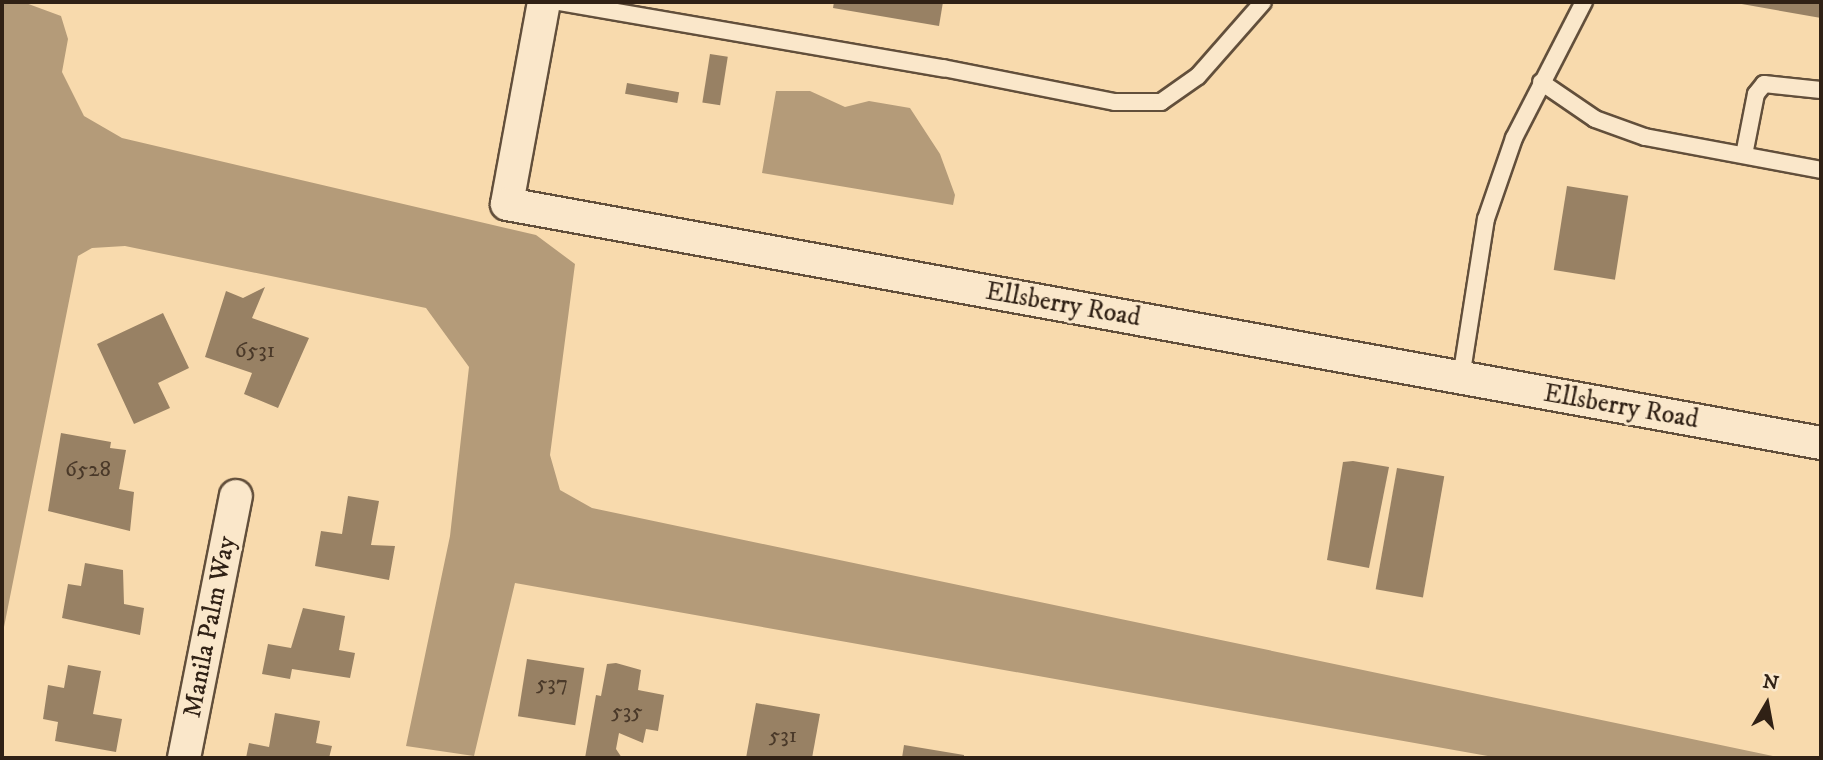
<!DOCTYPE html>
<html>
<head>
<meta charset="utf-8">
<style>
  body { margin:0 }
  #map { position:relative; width:1823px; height:760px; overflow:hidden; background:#f8daad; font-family:"IM FELL DW Pica",serif }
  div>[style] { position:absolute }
  .water>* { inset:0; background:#b49b79 }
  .building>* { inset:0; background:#988164; transform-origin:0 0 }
  .roads { filter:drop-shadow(2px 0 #624f3b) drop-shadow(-2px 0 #624f3b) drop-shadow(0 2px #624f3b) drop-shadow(0 -2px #624f3b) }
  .lane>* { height:16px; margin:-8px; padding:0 8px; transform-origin:8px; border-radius:8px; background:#fae7ca }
  .street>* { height:32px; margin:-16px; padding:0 16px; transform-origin:16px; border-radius:16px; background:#fae7ca }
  span { translate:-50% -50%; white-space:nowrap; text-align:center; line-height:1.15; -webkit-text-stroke:6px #fae7ca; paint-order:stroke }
  .number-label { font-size:23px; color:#4a3929 }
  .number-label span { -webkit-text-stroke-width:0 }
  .street-label { font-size:26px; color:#302115 }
  .frame { position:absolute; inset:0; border:4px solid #302115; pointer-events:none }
  .north { position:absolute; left:1732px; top:669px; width:70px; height:70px; -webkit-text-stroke:5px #fae7ca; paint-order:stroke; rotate:10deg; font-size:19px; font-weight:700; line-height:28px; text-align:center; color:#302115 }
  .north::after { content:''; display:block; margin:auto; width:24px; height:32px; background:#302115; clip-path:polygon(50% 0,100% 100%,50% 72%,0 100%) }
</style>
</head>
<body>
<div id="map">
  <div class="water">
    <div style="clip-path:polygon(2px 2px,23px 2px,61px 16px,68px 39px,62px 72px,84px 116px,122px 138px,536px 235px,575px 264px,550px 455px,560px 490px,592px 508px,1782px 758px,1499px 758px,515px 583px,474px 756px,406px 746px,450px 536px,469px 367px,426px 308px,125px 246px,92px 248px,78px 256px,2px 637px)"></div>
    <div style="clip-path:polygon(776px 91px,810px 91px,845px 107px,869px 101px,910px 108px,940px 154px,955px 195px,953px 205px,762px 173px)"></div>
  </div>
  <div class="building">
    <div style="clip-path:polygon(834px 2px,943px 2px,939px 26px,833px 8px)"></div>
    <div style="clip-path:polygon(1821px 2px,1821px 18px,1736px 3px,1736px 2px)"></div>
    <div style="left:710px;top:54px;width:18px;height:49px;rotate:9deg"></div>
    <div style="left:627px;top:83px;width:53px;height:11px;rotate:10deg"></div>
    <div style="left:1567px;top:186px;width:62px;height:85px;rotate:9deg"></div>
    <div style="clip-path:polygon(265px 287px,252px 318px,309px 338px,278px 408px,244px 394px,252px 373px,205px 357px,226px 291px,243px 298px)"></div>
    <div style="clip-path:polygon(163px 313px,189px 368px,158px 383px,170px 408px,134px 424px,97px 344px)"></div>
    <div style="clip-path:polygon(61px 433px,111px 442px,110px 448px,126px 450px,119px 489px,134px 492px,130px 531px,48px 511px)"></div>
    <div style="clip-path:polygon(1353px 461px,1389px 467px,1369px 568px,1327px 560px,1343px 462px)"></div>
    <div style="left:1397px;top:468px;width:48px;height:123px;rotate:10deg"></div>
    <div style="clip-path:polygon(348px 496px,379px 501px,371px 545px,395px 546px,389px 580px,315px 566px,321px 531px,342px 534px)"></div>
    <div style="clip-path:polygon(85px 563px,123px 570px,124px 604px,144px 608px,140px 635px,62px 618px,68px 584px,81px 586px)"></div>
    <div style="clip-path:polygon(303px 608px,345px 616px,339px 650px,355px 653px,350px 678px,292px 669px,290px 679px,262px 674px,268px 644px,291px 648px)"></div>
    <div style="left:527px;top:659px;width:58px;height:58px;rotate:9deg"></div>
    <div style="clip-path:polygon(616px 663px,641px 670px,638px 690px,664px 695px,658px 731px,646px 729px,643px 743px,619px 733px,616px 749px,622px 758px,585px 758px,596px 695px,601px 696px,607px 664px)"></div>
    <div style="clip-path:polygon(68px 665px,101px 671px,93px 714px,122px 719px,116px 752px,55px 741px,58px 722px,43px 719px,48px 685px,64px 688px)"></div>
    <div style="clip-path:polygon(756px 703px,820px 714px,812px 758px,746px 758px)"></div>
    <div style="clip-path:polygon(275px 713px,320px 721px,316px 743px,332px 746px,329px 758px,246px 758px,249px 743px,269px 747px)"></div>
    <div style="clip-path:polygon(904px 745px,964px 755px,964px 758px,902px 758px)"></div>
  </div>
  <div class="roads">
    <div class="lane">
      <div style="left:559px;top:2px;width:390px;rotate:9.8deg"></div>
      <div style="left:943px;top:68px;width:175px;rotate:11.2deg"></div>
      <div style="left:1115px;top:102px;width:46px"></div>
      <div style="left:1161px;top:102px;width:45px;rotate:-35.1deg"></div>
      <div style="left:1198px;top:76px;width:98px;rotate:-48.7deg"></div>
      <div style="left:1541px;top:82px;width:65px;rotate:34.4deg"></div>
      <div style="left:1595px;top:119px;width:53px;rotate:19.8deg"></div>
      <div style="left:1645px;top:137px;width:179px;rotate:10.6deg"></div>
      <div style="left:1744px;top:155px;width:62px;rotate:-78.9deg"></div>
      <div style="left:1756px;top:94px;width:13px;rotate:-51deg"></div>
      <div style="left:1764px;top:84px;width:57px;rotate:6deg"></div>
      <div style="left:1461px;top:378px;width:161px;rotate:-81.1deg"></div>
      <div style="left:1486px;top:219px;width:86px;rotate:-70.9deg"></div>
      <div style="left:1514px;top:138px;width:153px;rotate:-62.8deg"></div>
    </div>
    <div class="street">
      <div style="left:544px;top:2px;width:205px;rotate:100.4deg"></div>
      <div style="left:507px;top:204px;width:1336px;rotate:10.31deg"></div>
      <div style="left:184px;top:758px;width:267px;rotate:-78.8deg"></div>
    </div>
  </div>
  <div class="number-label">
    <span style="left:255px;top:351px">6531</span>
    <span style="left:88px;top:470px">6528</span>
    <span style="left:552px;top:684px">537</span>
    <span style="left:627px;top:712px">535</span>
    <span style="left:783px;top:736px">531</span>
  </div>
  <div class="street-label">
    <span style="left:1063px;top:305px;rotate:10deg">Ellsberry Road</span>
    <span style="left:1621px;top:407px;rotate:10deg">Ellsberry Road</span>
    <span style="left:210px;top:627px;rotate:-79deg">Manila Palm Way</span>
  </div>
  <div class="frame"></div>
  <div class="north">N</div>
</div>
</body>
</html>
